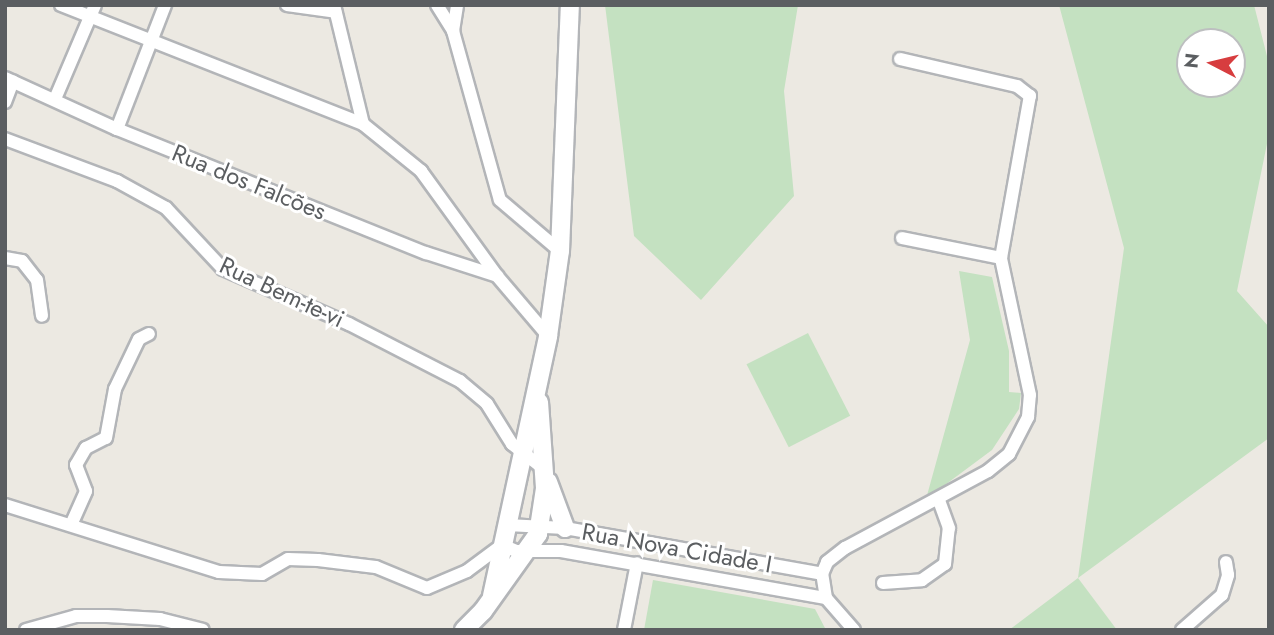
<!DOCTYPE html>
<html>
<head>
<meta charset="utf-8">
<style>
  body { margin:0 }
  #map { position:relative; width:1274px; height:635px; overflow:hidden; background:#ece9e2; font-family:Jost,sans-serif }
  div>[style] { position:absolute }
  .green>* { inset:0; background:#c4e1c1; transform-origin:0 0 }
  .roads { filter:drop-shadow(2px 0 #b3b5b8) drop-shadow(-2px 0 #b3b5b8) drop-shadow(0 2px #b3b5b8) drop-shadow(0 -2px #b3b5b8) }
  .minor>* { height:12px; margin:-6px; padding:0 6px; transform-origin:6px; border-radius:6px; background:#fff }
  .secondary>* { height:18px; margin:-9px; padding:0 9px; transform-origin:9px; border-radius:9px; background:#fff }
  span { translate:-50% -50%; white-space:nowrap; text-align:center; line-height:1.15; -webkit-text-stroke:6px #fff; paint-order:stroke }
  .street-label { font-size:24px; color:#5b5e61 }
  .frame { position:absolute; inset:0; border:7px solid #5b5e61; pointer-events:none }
  .north { position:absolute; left:1176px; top:28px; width:70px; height:70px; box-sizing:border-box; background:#fff; border:2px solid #bdbfc0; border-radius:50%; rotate:277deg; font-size:19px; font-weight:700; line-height:28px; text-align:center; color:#5b5e61 }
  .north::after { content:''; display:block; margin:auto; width:24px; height:32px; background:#d73d3f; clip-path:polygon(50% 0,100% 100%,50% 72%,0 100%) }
</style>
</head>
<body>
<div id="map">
  <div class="green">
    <div style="clip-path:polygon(605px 5px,798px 5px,784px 91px,794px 196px,701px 300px,634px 236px)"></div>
    <div style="clip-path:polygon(evenodd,1059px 5px,1254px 5px,1269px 64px,1269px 134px,1237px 291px,1269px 327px,1269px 438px,1078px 578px,1117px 630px,1009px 630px,1078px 578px,1124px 248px,1059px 5px,1232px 42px,1232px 84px,1190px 84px,1190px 42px,1232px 42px)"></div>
    <div style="clip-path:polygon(959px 271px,992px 277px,1009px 351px,1009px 392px,1021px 393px,1019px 409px,992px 450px,926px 499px,970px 340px)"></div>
    <div style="left:808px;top:333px;width:93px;height:69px;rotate:63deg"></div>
    <div style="clip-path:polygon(653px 580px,815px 609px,826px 630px,644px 630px)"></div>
  </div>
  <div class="roads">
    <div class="minor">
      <div style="left:61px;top:5px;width:325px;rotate:21.5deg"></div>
      <div style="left:363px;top:124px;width:75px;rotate:39deg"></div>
      <div style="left:421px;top:171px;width:130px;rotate:54.1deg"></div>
      <div style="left:497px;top:276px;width:79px;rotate:49.6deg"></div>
      <div style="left:287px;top:5px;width:49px;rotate:8.1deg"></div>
      <div style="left:334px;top:5px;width:122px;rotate:76.3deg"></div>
      <div style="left:437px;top:5px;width:31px;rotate:58deg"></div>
      <div style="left:453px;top:31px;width:175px;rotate:74.5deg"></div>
      <div style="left:500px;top:200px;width:79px;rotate:40.4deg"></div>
      <div style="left:453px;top:31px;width:26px;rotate:-81deg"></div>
      <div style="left:5px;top:78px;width:123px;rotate:24.5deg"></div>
      <div style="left:117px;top:129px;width:333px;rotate:21.9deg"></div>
      <div style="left:426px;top:253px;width:75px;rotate:17.9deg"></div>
      <div style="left:55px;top:99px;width:102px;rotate:-66.9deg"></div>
      <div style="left:5px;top:102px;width:22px;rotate:-69deg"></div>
      <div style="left:117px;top:129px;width:133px;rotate:-68.8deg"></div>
      <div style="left:5px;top:139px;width:120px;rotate:20.6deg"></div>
      <div style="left:117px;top:181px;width:56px;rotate:28.9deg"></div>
      <div style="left:166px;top:208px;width:83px;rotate:46.9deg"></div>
      <div style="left:223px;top:269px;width:137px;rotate:23.6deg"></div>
      <div style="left:349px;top:324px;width:125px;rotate:27.2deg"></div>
      <div style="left:460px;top:381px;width:35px;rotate:40deg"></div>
      <div style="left:487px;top:404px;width:47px;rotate:58deg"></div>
      <div style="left:512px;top:444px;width:41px;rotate:38deg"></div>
      <div style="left:902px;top:238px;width:101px;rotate:11.4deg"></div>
      <div style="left:5px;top:258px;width:17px;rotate:10deg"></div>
      <div style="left:22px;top:261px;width:24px;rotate:52deg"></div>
      <div style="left:37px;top:280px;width:36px;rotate:82deg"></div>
      <div style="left:5px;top:505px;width:224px;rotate:17.4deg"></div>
      <div style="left:219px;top:572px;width:43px;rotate:2.7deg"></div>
      <div style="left:262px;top:574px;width:30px;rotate:-30deg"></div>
      <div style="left:288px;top:559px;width:30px;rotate:2deg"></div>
      <div style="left:318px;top:560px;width:58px;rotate:6.9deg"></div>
      <div style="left:376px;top:567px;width:55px;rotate:22.4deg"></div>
      <div style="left:427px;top:588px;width:43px;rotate:-23deg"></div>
      <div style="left:467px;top:571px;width:44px;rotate:-36.6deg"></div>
      <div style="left:502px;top:545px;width:15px;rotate:23deg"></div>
      <div style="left:516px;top:551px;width:45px"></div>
      <div style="left:561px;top:551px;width:269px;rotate:10.1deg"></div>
      <div style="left:71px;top:525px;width:37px;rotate:-66deg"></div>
      <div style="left:86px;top:491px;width:28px;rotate:-111deg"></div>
      <div style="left:76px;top:465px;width:20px;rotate:-60deg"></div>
      <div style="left:86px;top:448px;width:22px;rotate:-27deg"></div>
      <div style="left:106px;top:438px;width:50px;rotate:-79.6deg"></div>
      <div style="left:115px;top:389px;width:55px;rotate:-64.4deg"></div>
      <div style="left:139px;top:339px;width:11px;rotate:-27deg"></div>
      <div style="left:507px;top:525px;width:58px;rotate:3deg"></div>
      <div style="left:565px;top:528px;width:261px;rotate:10.1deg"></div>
      <div style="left:883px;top:583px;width:39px;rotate:-4deg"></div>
      <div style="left:922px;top:580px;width:28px;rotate:-35deg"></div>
      <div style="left:945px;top:564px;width:36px;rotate:-84deg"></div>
      <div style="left:949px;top:528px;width:30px;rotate:-110deg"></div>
      <div style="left:26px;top:630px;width:52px;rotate:-15.6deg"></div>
      <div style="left:76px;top:616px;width:31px"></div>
      <div style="left:107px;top:616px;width:53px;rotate:3.2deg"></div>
      <div style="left:160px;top:619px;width:44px;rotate:14.3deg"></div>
      <div style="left:624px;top:630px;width:68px;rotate:-79deg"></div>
      <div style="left:854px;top:630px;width:43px;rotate:-131.2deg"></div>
      <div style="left:826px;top:598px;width:24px;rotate:-99deg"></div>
      <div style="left:822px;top:574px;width:13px;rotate:-67deg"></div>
      <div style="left:827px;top:562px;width:23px;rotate:-38deg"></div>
      <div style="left:845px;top:548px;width:162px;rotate:-28.3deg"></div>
      <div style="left:988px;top:471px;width:27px;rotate:-39deg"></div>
      <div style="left:1009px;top:454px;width:42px;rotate:-62.8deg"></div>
      <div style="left:1028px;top:417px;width:22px;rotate:-85deg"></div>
      <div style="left:1030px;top:395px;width:140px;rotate:-102deg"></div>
      <div style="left:1001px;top:258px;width:165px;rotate:-79.9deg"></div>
      <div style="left:1030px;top:96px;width:16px;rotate:-142deg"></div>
      <div style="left:1017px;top:86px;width:120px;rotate:-167deg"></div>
      <div style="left:1182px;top:630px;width:53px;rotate:-41.2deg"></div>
      <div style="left:1222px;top:595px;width:21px;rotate:-73deg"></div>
      <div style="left:1228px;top:575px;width:13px;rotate:-99deg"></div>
    </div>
    <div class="secondary">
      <div style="left:548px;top:482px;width:49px;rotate:69.7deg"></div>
      <div style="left:492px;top:596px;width:266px;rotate:-77.8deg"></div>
      <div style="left:548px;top:336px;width:86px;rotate:-82deg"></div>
      <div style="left:560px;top:251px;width:246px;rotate:-87.7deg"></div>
      <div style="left:464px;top:630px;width:27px;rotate:-45deg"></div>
      <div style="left:483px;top:611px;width:95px;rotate:-54.5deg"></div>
      <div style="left:538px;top:534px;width:47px;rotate:-81.3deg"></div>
      <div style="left:545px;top:488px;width:86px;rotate:-94deg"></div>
    </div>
  </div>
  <div class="street-label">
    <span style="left:249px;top:182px;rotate:22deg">Rua dos Falcões</span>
    <span style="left:282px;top:292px;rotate:25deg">Rua Bem-te-vi</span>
    <span style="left:677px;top:548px;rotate:10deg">Rua Nova Cidade I</span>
  </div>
  <div class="frame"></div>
  <div class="north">N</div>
</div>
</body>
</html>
